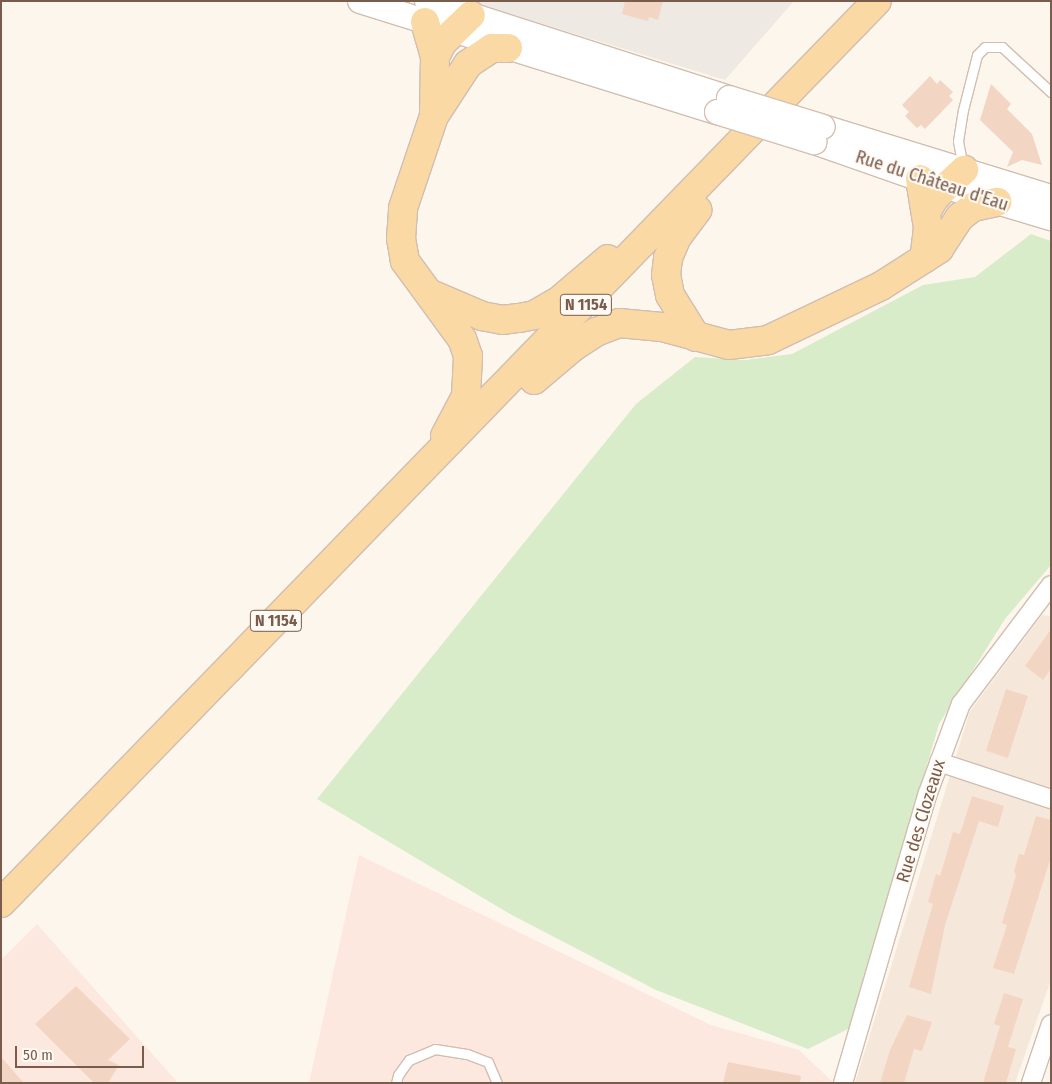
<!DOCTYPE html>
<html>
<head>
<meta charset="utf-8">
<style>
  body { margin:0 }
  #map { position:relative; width:1052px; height:1084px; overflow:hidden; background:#fdf6ec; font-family:"Fira Sans Condensed",sans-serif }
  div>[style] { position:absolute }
  .residential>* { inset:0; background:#f5e8da }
  .commercial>* { inset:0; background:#fde8e0 }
  .industrial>* { inset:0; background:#efe9e4 }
  .green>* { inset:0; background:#d8ecc9 }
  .building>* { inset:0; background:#f3d5c3; transform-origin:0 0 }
  .roads { filter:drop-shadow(1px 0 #d1beb0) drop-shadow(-1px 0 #d1beb0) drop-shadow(0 1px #d1beb0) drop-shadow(0 -1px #d1beb0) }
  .service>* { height:9px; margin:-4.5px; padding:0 4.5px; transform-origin:4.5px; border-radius:4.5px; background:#fff }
  .minor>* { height:18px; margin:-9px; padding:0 9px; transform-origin:9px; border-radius:9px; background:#fff }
  .secondary>* { height:24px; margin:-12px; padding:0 12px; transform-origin:12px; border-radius:12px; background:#fff }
  .primary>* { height:28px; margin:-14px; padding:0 14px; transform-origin:14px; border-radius:14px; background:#fbd9a5 }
  .bridges { filter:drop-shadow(1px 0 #d6c0b0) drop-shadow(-1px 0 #d6c0b0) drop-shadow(0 1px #d6c0b0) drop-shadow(0 -1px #d6c0b0) }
  .secondary-bridge>* { height:24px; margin:-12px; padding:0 12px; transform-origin:12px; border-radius:12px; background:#fff }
  span { translate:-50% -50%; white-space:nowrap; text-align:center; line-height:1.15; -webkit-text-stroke:4px #fffaf3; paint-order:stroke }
  .shield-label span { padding:1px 4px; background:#fffaf3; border:1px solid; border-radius:4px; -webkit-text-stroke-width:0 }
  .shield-label { font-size:16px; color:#7a5c4d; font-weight:700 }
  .street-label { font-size:18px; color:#7a5c4d }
  .frame { position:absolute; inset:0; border:2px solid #7a5c4d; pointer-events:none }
  .scale { position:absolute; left:15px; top:1046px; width:129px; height:22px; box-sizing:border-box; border:2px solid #7a5c4d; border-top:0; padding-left:6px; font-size:15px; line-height:18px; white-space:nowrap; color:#7a5c4d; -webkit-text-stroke:4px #fffaf3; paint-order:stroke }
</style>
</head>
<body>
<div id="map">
  <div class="residential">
    <div style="clip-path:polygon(1042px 615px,1051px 616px,1051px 980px,1015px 1083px,855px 1083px,970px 711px)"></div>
  </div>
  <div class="commercial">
    <div style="clip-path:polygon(359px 855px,711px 1025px,799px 1050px,834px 1083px,309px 1083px)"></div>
    <div style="clip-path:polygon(37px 924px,178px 1083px,1px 1083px,1px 960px)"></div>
  </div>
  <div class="industrial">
    <div style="clip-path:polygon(468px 1px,794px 1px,725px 80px)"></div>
  </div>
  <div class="green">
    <div style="clip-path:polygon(1031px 234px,1051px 241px,1051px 565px,1005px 619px,939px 724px,850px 1028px,808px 1049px,656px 990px,510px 914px,317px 799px,636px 404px,695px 357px,745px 360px,792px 354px,923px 285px,975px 277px)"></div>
  </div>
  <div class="building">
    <div style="clip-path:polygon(625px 1px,663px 1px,658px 20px,649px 17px,648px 21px,622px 14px)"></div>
    <div style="clip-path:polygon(930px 76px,937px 84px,940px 80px,953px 92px,949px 96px,953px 100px,925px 129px,921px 125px,917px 128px,905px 116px,909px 112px,902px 105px)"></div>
    <div style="clip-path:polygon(991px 84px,1011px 104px,1007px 109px,1032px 134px,1042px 165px,1022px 160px,1007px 167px,1013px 152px,980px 120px)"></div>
    <div style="clip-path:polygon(1051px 629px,1051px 669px,1043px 680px,1025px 666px)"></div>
    <div style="left:1006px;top:689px;width:23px;height:65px;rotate:18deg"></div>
    <div style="clip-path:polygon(972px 796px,1004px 806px,998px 827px,979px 821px,945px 925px,931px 994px,909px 987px,933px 904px,928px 902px,936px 874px,940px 876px,953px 832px,960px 834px)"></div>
    <div style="clip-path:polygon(1036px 816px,1051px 820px,1051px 857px,1014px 974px,993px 968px,1007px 925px,1002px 923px,1016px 875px,1014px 871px,1019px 854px,1024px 855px)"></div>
    <div style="clip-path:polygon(76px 986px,130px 1039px,108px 1060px,119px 1065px,108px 1083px,94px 1083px,35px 1024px)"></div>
    <div style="clip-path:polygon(1004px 993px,1023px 999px,1008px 1047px,1016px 1049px,1006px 1083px,983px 1083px,1000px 1026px,994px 1024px)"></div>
    <div style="clip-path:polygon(907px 1015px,932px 1022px,922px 1051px,914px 1049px,904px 1083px,880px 1083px,890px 1050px)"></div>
    <div style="clip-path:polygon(1px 1057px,24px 1083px,1px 1083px)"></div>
    <div style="clip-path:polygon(728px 1062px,801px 1076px,800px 1083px,723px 1083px)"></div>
  </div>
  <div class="roads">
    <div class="service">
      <div style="left:963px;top:167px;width:26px;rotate:-101deg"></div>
      <div style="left:958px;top:141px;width:31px;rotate:-81deg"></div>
      <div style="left:963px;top:110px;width:57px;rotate:-75.7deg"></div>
      <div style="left:977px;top:55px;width:11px;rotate:-45deg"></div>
      <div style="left:985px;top:47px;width:17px"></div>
      <div style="left:1002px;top:47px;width:67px;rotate:42.6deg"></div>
      <div style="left:396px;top:1083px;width:8px;rotate:-76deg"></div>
      <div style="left:398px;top:1075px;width:19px;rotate:-54deg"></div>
      <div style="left:409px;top:1060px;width:28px;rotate:-23deg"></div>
      <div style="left:435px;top:1049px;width:32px;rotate:9deg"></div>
      <div style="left:467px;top:1054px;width:22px;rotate:21deg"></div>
      <div style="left:488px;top:1062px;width:23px;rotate:67deg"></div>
    </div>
    <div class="minor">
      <div style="left:939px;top:762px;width:118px;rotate:18.3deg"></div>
      <div style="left:843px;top:1083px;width:302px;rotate:-73.7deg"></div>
      <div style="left:928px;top:793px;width:95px;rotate:-69.7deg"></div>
      <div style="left:961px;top:704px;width:149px;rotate:-52.9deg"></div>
      <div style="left:1031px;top:1083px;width:62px;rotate:-71.3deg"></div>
    </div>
    <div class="secondary">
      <div style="left:360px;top:1px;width:374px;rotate:17.3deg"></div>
      <div style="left:427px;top:1px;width:317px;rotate:17.8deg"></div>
      <div style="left:823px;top:127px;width:239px;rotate:17.1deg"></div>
      <div style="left:814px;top:142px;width:112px;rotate:19.2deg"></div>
      <div style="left:920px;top:179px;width:137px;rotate:16.6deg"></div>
    </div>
    <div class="primary">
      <div style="left:425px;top:22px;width:36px;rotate:74deg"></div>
      <div style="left:435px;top:57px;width:58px;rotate:91deg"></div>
      <div style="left:435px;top:57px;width:16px;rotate:-63deg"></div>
      <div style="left:442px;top:43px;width:40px;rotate:-44deg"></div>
      <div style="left:920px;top:179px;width:50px;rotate:80.7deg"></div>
      <div style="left:928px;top:228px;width:31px;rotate:97deg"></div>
      <div style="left:927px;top:210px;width:15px;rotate:-58deg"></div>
      <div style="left:935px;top:197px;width:40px;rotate:-43deg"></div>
      <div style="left:431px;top:294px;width:56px;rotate:23.3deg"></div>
      <div style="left:482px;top:316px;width:20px;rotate:11deg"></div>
      <div style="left:502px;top:320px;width:17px;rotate:-7deg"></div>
      <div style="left:519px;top:318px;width:15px;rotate:-11deg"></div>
      <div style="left:534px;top:315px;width:30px;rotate:-30deg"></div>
      <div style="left:560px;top:300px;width:63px;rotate:-40.5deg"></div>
      <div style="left:696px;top:337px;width:49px;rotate:-121.8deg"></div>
      <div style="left:670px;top:295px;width:20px;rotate:-101deg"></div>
      <div style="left:666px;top:275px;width:17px;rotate:-83deg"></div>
      <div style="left:668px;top:258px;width:23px;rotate:-67deg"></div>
      <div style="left:677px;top:237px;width:34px;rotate:-53deg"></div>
      <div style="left:534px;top:380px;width:51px;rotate:-40.2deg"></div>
      <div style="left:573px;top:347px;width:27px;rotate:-33deg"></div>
      <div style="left:596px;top:332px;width:25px;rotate:-21deg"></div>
      <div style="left:619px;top:323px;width:43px;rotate:5.3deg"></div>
      <div style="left:662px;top:327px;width:69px;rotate:15deg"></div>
      <div style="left:729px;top:345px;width:39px;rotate:-7deg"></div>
      <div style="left:768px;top:340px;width:125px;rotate:-25.5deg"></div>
      <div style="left:881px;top:286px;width:69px;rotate:-32.5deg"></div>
      <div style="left:939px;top:249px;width:38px;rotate:-57deg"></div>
      <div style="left:960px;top:217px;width:16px;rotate:-38deg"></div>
      <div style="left:973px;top:207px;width:25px;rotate:-12deg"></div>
      <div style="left:445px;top:436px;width:45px;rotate:-62.3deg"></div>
      <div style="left:466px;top:396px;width:40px;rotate:-87.1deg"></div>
      <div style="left:468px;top:356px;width:18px;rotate:-109deg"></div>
      <div style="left:462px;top:339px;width:97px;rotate:-126.2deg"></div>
      <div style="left:405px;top:261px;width:22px;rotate:-100deg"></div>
      <div style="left:401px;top:239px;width:31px;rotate:-86deg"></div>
      <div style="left:403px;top:208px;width:97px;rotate:-71.4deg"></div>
      <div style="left:434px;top:116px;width:62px;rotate:-56.8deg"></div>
      <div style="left:468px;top:64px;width:29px;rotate:-34deg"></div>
      <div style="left:492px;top:48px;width:16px"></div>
      <div style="left:1px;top:903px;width:1257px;rotate:-45.84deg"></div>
    </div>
  </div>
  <div class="bridges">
    <div class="secondary-bridge">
      <div style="left:729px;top:98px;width:98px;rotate:17.1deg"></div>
      <div style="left:717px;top:112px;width:102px;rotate:17.2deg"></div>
    </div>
  </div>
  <div class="shield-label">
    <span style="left:586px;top:305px">N 1154</span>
    <span style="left:276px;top:621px">N 1154</span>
  </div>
  <div class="street-label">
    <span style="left:932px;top:181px;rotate:18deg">Rue du Château d'Eau</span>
    <span style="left:921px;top:821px;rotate:-73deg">Rue des Clozeaux</span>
  </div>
  <div class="frame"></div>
  <div class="scale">50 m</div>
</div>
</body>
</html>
